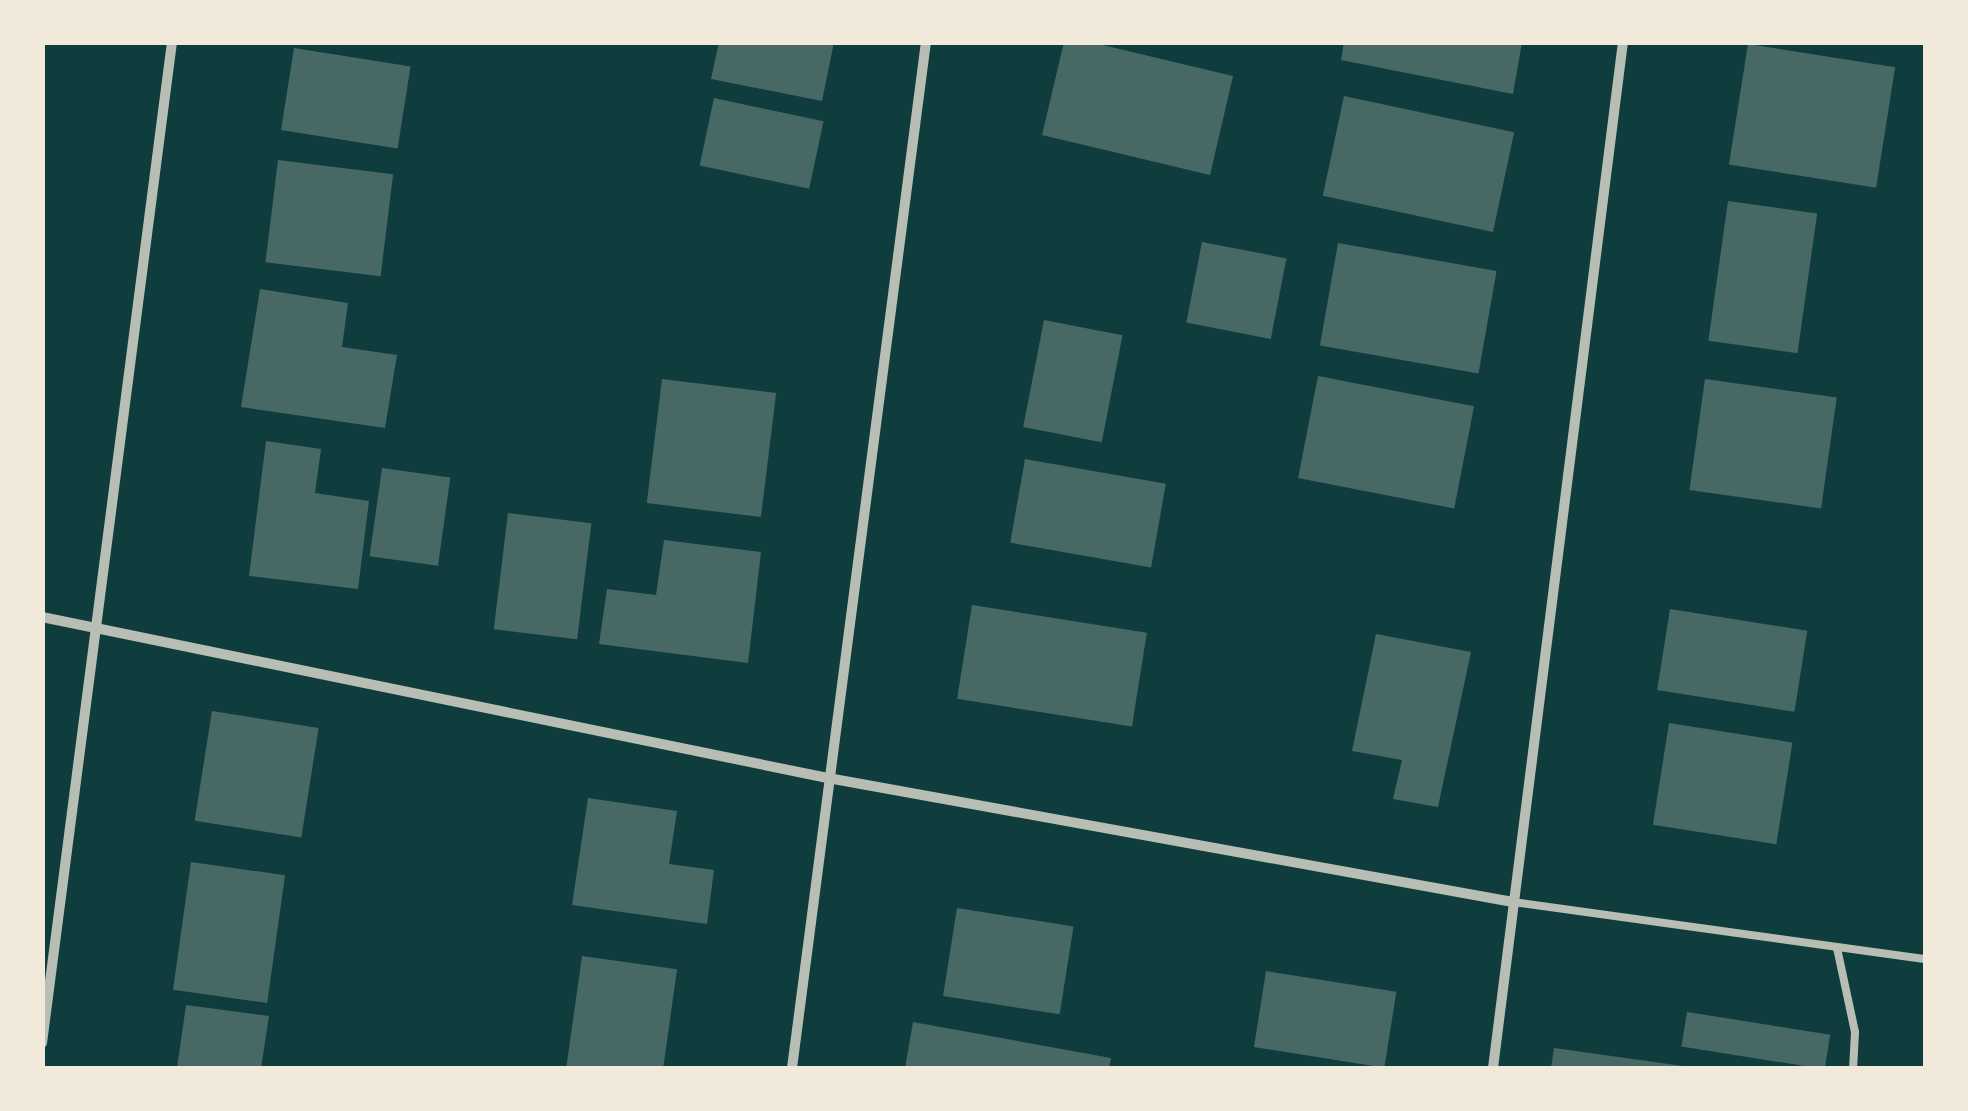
<!DOCTYPE html>
<html>
<head>
<meta charset="utf-8">
<style>
  body { margin:0 }
  #map { position:relative; width:1968px; height:1111px; overflow:hidden; background:#0f3d3e; font-family:"Asap Condensed",sans-serif }
  div>[style] { position:absolute }
  .building>* { inset:0; background:#486865; transform-origin:0 0 }
  .service>* { height:8px; margin:-4px; padding:0 4px; transform-origin:4px; border-radius:4px; background:#b8beb3 }
  .minor>* { height:10px; margin:-5px; padding:0 5px; transform-origin:5px; border-radius:5px; background:#b8beb3 }
  span { translate:-50% -50%; white-space:nowrap; text-align:center; line-height:1.15; -webkit-text-stroke:10px #f1e9da; paint-order:stroke }
  .frame { position:absolute; inset:0; border:45px solid #f1e9da; pointer-events:none }
</style>
</head>
<body>
<div id="map">
  <div class="building">
    <div style="clip-path:polygon(719px 42px,834px 42px,822px 101px,711px 79px)"></div>
    <div style="clip-path:polygon(1064px 42px,1090px 42px,1233px 76px,1210px 175px,1042px 135px)"></div>
    <div style="clip-path:polygon(1344px 42px,1522px 42px,1513px 94px,1341px 60px)"></div>
    <div style="left:1748px;top:44px;width:149px;height:122px;rotate:9deg"></div>
    <div style="left:294px;top:48px;width:118px;height:83px;rotate:9deg"></div>
    <div style="left:1344px;top:96px;width:174px;height:102px;rotate:12deg"></div>
    <div style="left:714px;top:98px;width:112px;height:69px;rotate:12deg"></div>
    <div style="left:278px;top:160px;width:116px;height:103px;rotate:7deg"></div>
    <div style="left:1728px;top:201px;width:90px;height:141px;rotate:8deg"></div>
    <div style="left:1202px;top:242px;width:86px;height:82px;rotate:11deg"></div>
    <div style="left:1338px;top:243px;width:161px;height:104px;rotate:10deg"></div>
    <div style="clip-path:polygon(260px 289px,348px 303px,342px 347px,397px 355px,385px 428px,241px 407px)"></div>
    <div style="left:1044px;top:320px;width:80px;height:109px;rotate:11deg"></div>
    <div style="left:1318px;top:376px;width:159px;height:104px;rotate:11deg"></div>
    <div style="left:662px;top:379px;width:115px;height:125px;rotate:7deg"></div>
    <div style="left:1705px;top:379px;width:133px;height:112px;rotate:8deg"></div>
    <div style="clip-path:polygon(266px 441px,321px 449px,315px 493px,369px 501px,358px 589px,249px 576px)"></div>
    <div style="left:1025px;top:459px;width:143px;height:85px;rotate:10deg"></div>
    <div style="left:382px;top:468px;width:69px;height:89px;rotate:8deg"></div>
    <div style="left:508px;top:513px;width:84px;height:117px;rotate:7deg"></div>
    <div style="clip-path:polygon(664px 540px,761px 552px,748px 663px,599px 644px,607px 589px,656px 595px)"></div>
    <div style="left:972px;top:605px;width:177px;height:95px;rotate:9deg"></div>
    <div style="left:1670px;top:609px;width:139px;height:82px;rotate:9deg"></div>
    <div style="clip-path:polygon(1376px 634px,1471px 652px,1438px 807px,1393px 799px,1402px 760px,1352px 751px)"></div>
    <div style="left:212px;top:711px;width:108px;height:111px;rotate:9deg"></div>
    <div style="left:1669px;top:723px;width:125px;height:103px;rotate:9deg"></div>
    <div style="clip-path:polygon(588px 798px,677px 811px,669px 864px,714px 870px,707px 924px,572px 905px)"></div>
    <div style="left:191px;top:862px;width:95px;height:129px;rotate:8deg"></div>
    <div style="left:957px;top:908px;width:118px;height:89px;rotate:9deg"></div>
    <div style="left:582px;top:956px;width:96px;height:113px;rotate:8deg"></div>
    <div style="left:1266px;top:971px;width:132px;height:77px;rotate:9deg"></div>
    <div style="clip-path:polygon(186px 1005px,269px 1016px,261px 1068px,177px 1068px)"></div>
    <div style="left:1687px;top:1012px;width:145px;height:35px;rotate:9deg"></div>
    <div style="clip-path:polygon(913px 1022px,1111px 1058px,1109px 1068px,905px 1068px)"></div>
    <div style="clip-path:polygon(1554px 1048px,1683px 1066px,1682px 1068px,1551px 1068px)"></div>
  </div>
  <div class="service">
    <div style="left:1513px;top:902px;width:417px;rotate:7.9deg"></div>
    <div style="left:1837px;top:948px;width:86px;rotate:77.9deg"></div>
    <div style="left:1855px;top:1032px;width:36px;rotate:93deg"></div>
  </div>
  <div class="minor">
    <div style="left:42px;top:617px;width:802px;rotate:11.58deg"></div>
    <div style="left:828px;top:778px;width:696px;rotate:10.26deg"></div>
    <div style="left:42px;top:1043px;width:1009px;rotate:-82.6deg"></div>
    <div style="left:792px;top:1068px;width:1035px;rotate:-82.56deg"></div>
    <div style="left:1493px;top:1068px;width:1034px;rotate:-82.78deg"></div>
  </div>
  <div class="frame"></div>
</div>
</body>
</html>
